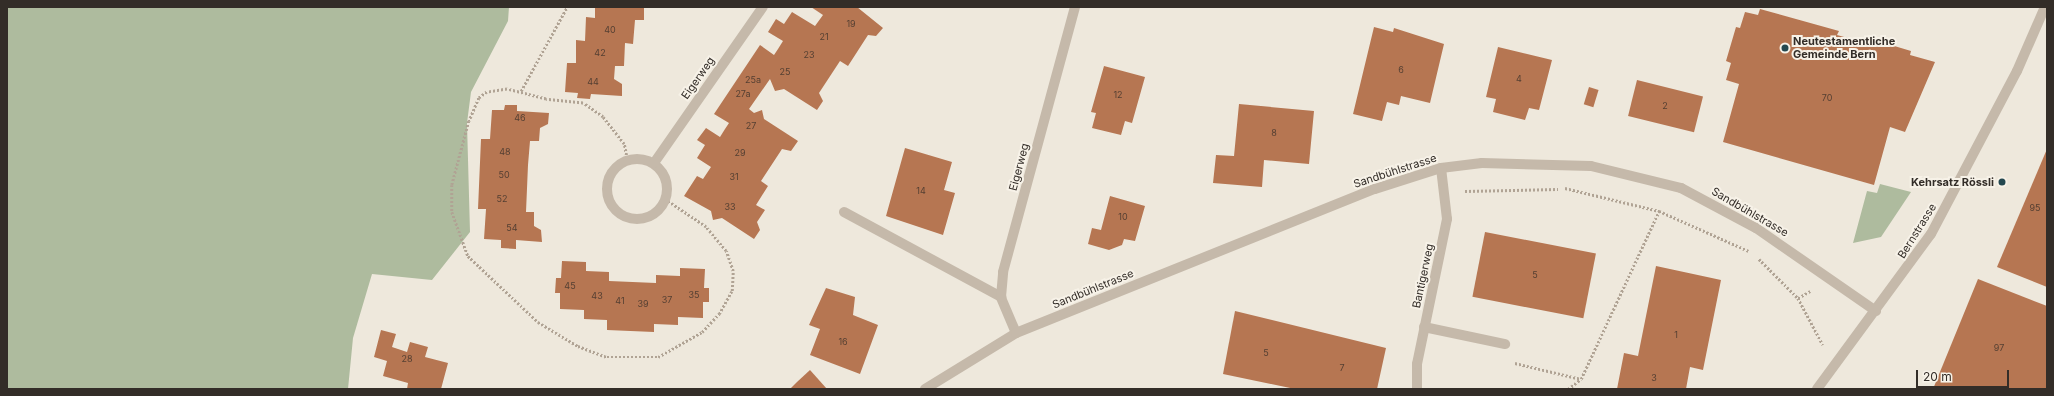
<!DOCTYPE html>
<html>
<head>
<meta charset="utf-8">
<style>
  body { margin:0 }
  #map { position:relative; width:2054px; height:396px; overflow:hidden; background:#eee8dc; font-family:Inter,sans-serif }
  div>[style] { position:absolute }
  .green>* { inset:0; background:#aebb9e }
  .building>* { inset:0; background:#b67652; transform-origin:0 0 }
  .path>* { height:2.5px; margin-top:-1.25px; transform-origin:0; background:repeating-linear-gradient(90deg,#b0a394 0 2px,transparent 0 4px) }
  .minor>* { height:10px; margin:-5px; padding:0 5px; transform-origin:5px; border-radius:5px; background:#c5b9aa }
  .minor>.ring { margin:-5px; padding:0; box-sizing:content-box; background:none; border:10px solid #c5b9aa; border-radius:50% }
  .dots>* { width:11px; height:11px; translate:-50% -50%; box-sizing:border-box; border:2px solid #f7f2e8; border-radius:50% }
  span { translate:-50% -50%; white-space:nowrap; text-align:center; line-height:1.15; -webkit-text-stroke:4px #f7f2e8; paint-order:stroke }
  .number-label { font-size:9px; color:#543f32 }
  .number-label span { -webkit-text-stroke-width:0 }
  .poi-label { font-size:11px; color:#332d28; font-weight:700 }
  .left { translate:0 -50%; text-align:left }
  .right { translate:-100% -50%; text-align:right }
  .street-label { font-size:11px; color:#332d28 }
  .frame { position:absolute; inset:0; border:8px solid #332d28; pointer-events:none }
  .scale { position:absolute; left:1916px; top:370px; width:93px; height:18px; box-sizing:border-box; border:2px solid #332d28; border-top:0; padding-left:5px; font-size:12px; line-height:14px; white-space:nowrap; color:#332d28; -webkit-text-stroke:3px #f7f2e8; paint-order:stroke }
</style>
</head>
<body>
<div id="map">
  <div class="green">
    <div style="clip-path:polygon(7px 7px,509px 7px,508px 21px,471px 92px,467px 123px,470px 232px,432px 280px,372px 274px,353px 338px,348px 389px,7px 389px)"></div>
    <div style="clip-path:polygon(1880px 184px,1911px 192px,1881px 237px,1853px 243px,1867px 191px,1877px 193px)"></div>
  </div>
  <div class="building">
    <div style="clip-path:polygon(595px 7px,644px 7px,644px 20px,635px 20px,633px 44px,625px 43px,624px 66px,615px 66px,614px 79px,622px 84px,622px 96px,591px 94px,590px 99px,577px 98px,578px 93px,565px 92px,567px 63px,576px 63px,576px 40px,585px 41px,586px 17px,595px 18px)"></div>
    <div style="clip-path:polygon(811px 7px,857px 7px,883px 28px,876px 36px,868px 35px,848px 66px,840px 61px,819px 93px,823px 101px,817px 110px,784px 89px,775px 91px,770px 79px,749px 109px,754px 113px,762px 110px,764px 119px,798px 141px,791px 151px,782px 149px,761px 181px,768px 186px,756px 205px,765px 210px,757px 222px,760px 230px,754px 239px,722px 218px,713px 220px,711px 211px,684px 196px,697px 176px,703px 179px,711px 167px,697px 158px,705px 145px,697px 140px,706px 128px,720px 137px,725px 129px,729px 123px,714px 114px,760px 45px,774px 55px,778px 49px,783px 41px,768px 32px,776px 19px,784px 24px,792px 12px,815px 26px,823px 15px)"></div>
    <div style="clip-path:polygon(1760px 9px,1839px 31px,1837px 35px,1869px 44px,1871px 39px,1911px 51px,1910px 55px,1935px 62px,1905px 132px,1890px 127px,1874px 185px,1723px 142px,1739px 84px,1726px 80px,1731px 63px,1726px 61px,1736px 27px,1740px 28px,1745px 12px,1758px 15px)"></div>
    <div style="clip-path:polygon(1374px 27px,1393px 32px,1394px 28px,1444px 44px,1430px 103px,1401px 96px,1399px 105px,1387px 102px,1382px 121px,1353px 114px)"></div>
    <div style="clip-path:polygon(1498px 47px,1552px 60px,1539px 110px,1529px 108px,1525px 120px,1493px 112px,1496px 99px,1486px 97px)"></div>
    <div style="clip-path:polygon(1104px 66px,1145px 77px,1132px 123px,1125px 121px,1121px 135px,1092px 128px,1096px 113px,1091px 112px)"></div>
    <div style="left:1637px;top:80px;width:68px;height:37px;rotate:14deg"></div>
    <div style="left:1589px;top:87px;width:10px;height:18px;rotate:17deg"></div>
    <div style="clip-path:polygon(1239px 104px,1314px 111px,1309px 164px,1264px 160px,1262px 187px,1213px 183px,1216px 155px,1234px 156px)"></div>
    <div style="clip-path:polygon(505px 105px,517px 105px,517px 111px,549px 113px,548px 124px,540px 128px,539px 141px,530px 141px,528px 165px,526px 212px,534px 212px,534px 226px,541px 230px,542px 242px,516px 240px,516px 249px,501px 248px,501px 240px,484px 239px,486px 209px,478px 209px,481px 139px,490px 139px,492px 110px,504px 110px)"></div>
    <div style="clip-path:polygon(905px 148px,952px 162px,944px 190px,955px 193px,943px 235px,886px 216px)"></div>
    <div style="clip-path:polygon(2047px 149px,2047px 287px,1997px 267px)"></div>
    <div style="clip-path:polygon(1110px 196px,1145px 206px,1135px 241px,1124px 239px,1122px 245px,1109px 250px,1088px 244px,1092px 228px,1101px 230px)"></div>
    <div style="left:1485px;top:232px;width:113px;height:66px;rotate:11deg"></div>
    <div style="clip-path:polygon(562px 261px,586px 262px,586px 271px,609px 272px,609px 281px,656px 283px,656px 275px,680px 276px,680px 268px,705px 269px,704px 288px,709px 288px,709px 302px,703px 302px,703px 318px,678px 317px,678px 325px,654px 324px,654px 332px,607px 330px,607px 320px,584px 319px,584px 310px,560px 309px,560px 293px,555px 293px,556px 278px,561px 278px)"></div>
    <div style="clip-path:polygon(1656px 266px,1721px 280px,1703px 370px,1690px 367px,1686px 389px,1617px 389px,1624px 353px,1638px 356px)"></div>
    <div style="clip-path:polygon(1978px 279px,2047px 306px,2047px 389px,1933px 389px)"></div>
    <div style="clip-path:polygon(826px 288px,855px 297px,853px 315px,878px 325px,860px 374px,810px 355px,820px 329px,809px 325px)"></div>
    <div style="clip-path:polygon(1235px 311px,1386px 348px,1377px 389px,1295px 389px,1223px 374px)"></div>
    <div style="clip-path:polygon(381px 330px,396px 334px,392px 347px,407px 352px,410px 342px,428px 347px,425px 357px,448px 363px,441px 389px,407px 389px,408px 383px,383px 376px,387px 361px,374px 357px)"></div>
    <div style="clip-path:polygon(810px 370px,827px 389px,790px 389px,797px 382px)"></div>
  </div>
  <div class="path">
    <div style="left:521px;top:91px;width:96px;rotate:-61.3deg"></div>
    <div style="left:627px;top:159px;width:15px;rotate:-101deg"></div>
    <div style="left:624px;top:144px;width:34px;rotate:-128deg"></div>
    <div style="left:603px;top:117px;width:24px;rotate:-145deg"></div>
    <div style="left:583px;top:103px;width:37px;rotate:-174deg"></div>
    <div style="left:546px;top:99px;width:40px;rotate:-165.6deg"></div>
    <div style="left:507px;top:89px;width:20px;rotate:171deg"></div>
    <div style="left:487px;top:92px;width:10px;rotate:143deg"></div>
    <div style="left:479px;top:98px;width:25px;rotate:113deg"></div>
    <div style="left:469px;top:121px;width:66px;rotate:104.9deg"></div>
    <div style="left:452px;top:185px;width:27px;rotate:90deg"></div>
    <div style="left:452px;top:212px;width:47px;rotate:70deg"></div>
    <div style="left:468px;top:256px;width:96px;rotate:43.3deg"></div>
    <div style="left:538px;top:322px;width:47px;rotate:31deg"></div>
    <div style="left:578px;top:346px;width:31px;rotate:21deg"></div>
    <div style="left:607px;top:357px;width:51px"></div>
    <div style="left:658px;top:357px;width:51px;rotate:-29.6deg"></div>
    <div style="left:702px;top:332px;width:25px;rotate:-47deg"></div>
    <div style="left:719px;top:314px;width:26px;rotate:-61deg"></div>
    <div style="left:732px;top:291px;width:20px;rotate:-87deg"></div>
    <div style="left:733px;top:271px;width:21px;rotate:-109deg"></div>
    <div style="left:726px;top:251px;width:31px;rotate:-130deg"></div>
    <div style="left:706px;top:227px;width:48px;rotate:-146deg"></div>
    <div style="left:1565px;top:188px;width:97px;rotate:13.7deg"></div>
    <div style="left:1659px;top:211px;width:98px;rotate:24deg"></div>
    <div style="left:1465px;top:191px;width:93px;rotate:-1.2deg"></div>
    <div style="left:1759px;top:259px;width:55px;rotate:45deg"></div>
    <div style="left:1798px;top:298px;width:53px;rotate:62deg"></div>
    <div style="left:1798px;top:298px;width:14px;rotate:-30deg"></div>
    <div style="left:1515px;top:363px;width:68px;rotate:13.6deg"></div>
    <div style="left:1568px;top:389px;width:16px;rotate:-38deg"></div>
    <div style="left:1581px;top:379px;width:185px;rotate:-65.1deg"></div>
  </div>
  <div class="minor">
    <div class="ring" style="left:607px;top:159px;width:50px;height:50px"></div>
    <div style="left:654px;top:163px;width:190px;rotate:-55.1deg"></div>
    <div style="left:844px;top:212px;width:179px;rotate:28.4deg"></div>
    <div style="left:1424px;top:327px;width:83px;rotate:11.9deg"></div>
    <div style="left:1016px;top:333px;width:39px;rotate:-113deg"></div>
    <div style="left:1001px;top:297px;width:25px;rotate:-85deg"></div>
    <div style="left:1003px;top:272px;width:275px;rotate:-74.8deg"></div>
    <div style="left:925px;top:389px;width:107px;rotate:-31.6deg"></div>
    <div style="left:1016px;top:333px;width:387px;rotate:-21.9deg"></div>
    <div style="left:1375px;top:189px;width:69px;rotate:-17.7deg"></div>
    <div style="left:1441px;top:168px;width:41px;rotate:-7deg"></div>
    <div style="left:1482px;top:163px;width:109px;rotate:1.6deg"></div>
    <div style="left:1591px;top:166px;width:93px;rotate:13.7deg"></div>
    <div style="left:1681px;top:188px;width:85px;rotate:28.1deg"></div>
    <div style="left:1756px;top:228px;width:146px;rotate:34.7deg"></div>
    <div style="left:1417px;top:389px;width:25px;rotate:-90deg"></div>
    <div style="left:1417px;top:364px;width:148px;rotate:-78.3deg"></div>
    <div style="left:1447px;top:219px;width:51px;rotate:-96.7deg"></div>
    <div style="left:1817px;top:389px;width:192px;rotate:-53.7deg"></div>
    <div style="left:1931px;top:234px;width:184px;rotate:-62.2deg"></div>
    <div style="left:2017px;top:71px;width:70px;rotate:-66.4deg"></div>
  </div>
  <div class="dots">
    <div style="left:1785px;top:48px;background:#23474f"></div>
    <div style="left:2002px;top:182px;background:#23474f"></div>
  </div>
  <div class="number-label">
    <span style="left:851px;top:24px">19</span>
    <span style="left:610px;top:30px">40</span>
    <span style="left:824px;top:37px">21</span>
    <span style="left:600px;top:53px">42</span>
    <span style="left:809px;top:55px">23</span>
    <span style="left:1401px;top:70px">6</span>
    <span style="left:785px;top:72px">25</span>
    <span style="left:1519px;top:79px">4</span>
    <span style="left:753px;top:80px">25a</span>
    <span style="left:593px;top:82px">44</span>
    <span style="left:743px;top:94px">27a</span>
    <span style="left:1118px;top:95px">12</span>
    <span style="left:1827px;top:98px">70</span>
    <span style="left:1665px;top:106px">2</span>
    <span style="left:520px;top:118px">46</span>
    <span style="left:751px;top:126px">27</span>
    <span style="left:1274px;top:133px">8</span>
    <span style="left:505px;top:152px">48</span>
    <span style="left:740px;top:153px">29</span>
    <span style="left:504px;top:175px">50</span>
    <span style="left:734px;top:177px">31</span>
    <span style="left:921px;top:191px">14</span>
    <span style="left:502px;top:199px">52</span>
    <span style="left:730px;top:207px">33</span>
    <span style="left:2035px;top:208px">95</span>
    <span style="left:1123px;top:217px">10</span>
    <span style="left:512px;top:228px">54</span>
    <span style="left:1535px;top:275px">5</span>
    <span style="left:570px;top:286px">45</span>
    <span style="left:694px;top:295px">35</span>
    <span style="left:597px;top:296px">43</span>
    <span style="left:667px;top:300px">37</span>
    <span style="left:620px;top:301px">41</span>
    <span style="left:643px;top:304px">39</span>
    <span style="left:1676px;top:335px">1</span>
    <span style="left:843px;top:342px">16</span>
    <span style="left:1999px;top:348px">97</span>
    <span style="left:1266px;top:353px">5</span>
    <span style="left:407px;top:359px">28</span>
    <span style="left:1342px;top:368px">7</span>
    <span style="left:1654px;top:378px">3</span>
  </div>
  <div class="poi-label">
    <span class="left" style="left:1793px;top:48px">Neutestamentliche<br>Gemeinde Bern</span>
    <span class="right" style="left:1994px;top:182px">Kehrsatz Rössli</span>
  </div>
  <div class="street-label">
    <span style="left:698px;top:78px;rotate:-55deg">Eigerweg</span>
    <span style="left:1019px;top:167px;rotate:-75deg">Eigerweg</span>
    <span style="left:1395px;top:171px;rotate:-18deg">Sandbühlstrasse</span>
    <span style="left:1750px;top:212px;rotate:30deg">Sandbühlstrasse</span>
    <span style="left:1917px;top:231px;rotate:-58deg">Bernstrasse</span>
    <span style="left:1423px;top:276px;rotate:-78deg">Bantigerweg</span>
    <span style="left:1093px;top:289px;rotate:-22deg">Sandbühlstrasse</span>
  </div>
  <div class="frame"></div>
  <div class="scale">20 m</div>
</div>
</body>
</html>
